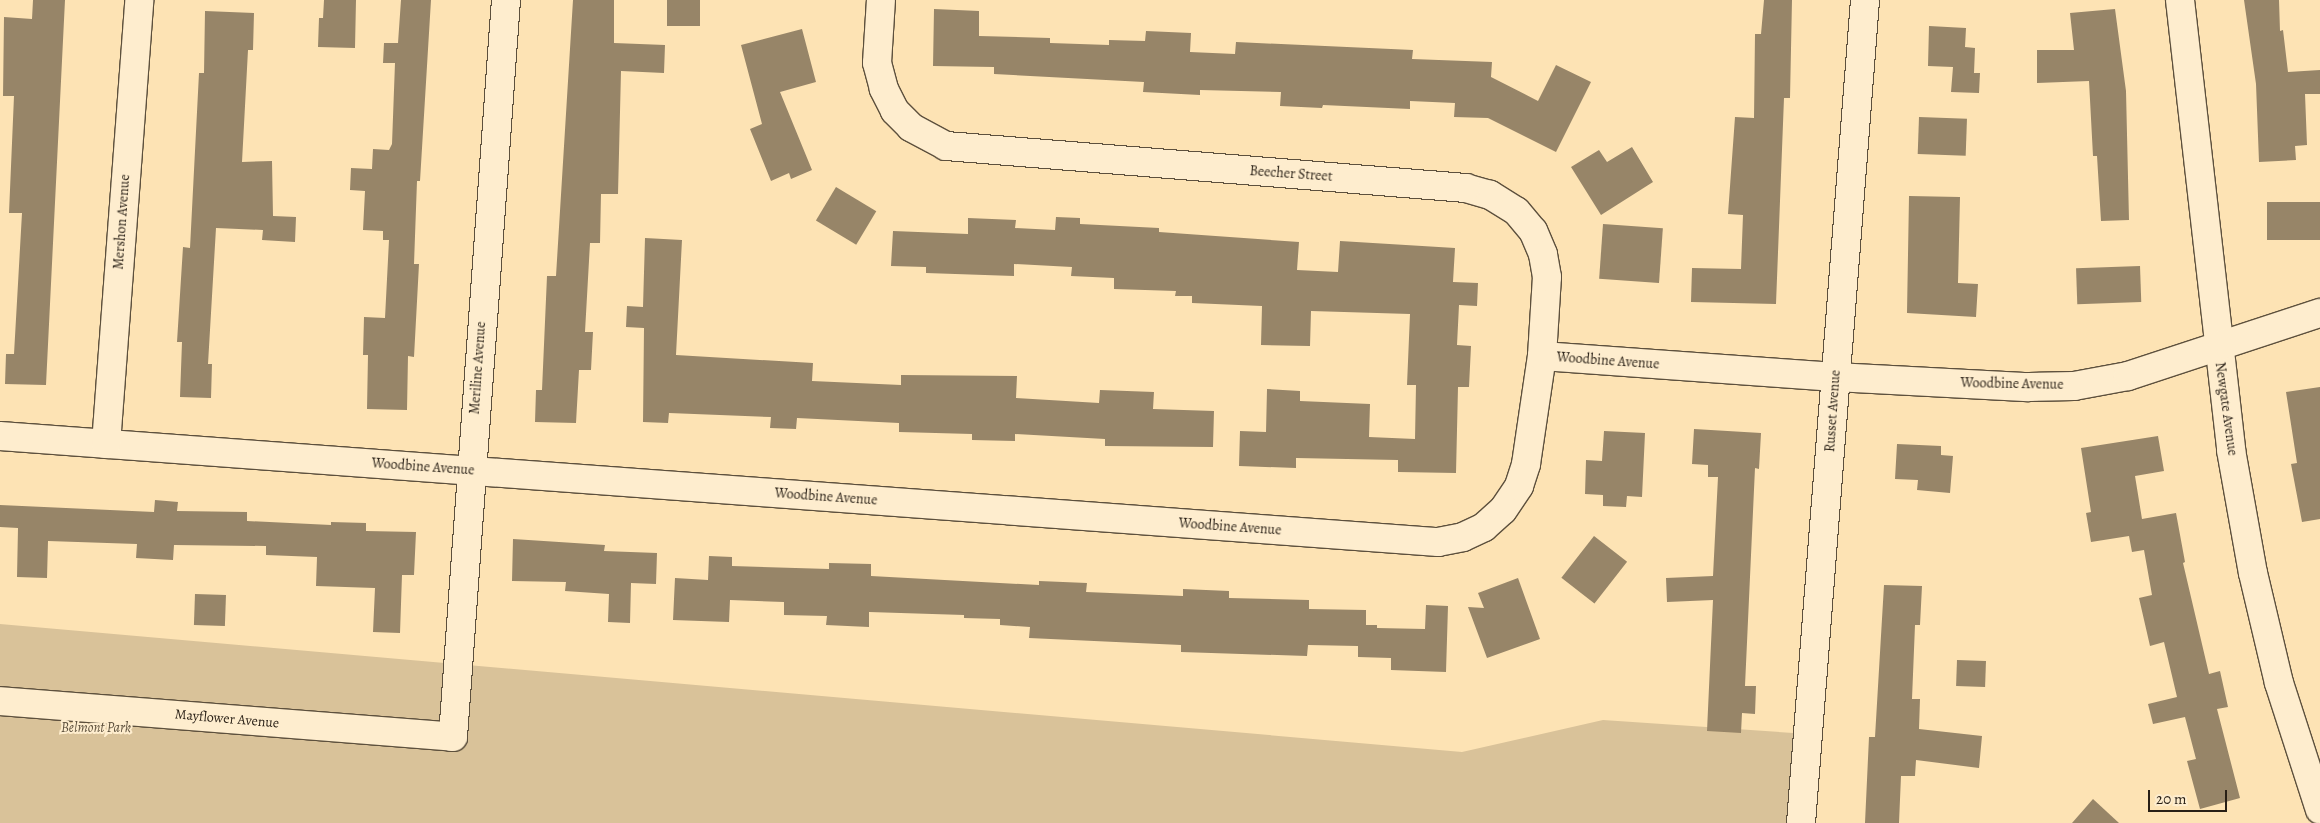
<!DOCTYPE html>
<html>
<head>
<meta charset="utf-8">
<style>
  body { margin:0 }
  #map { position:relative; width:2320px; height:823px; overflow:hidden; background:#fde3b4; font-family:Alegreya,serif }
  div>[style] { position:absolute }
  .green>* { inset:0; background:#d9c299 }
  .building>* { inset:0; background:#978568; transform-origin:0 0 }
  .roads { filter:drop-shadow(1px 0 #5d503d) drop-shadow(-1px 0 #5d503d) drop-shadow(0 1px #5d503d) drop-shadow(0 -1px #5d503d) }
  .minor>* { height:28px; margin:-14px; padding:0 14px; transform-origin:14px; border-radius:14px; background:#feedce }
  span { translate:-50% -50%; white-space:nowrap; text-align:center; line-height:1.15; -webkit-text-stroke:4px #feedce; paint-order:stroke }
  .street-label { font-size:14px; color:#281f15 }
  .park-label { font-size:14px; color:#5d503d; font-style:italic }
  .scale { position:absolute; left:2148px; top:790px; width:79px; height:22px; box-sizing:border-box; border:2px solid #281f15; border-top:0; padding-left:6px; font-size:15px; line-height:18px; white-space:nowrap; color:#281f15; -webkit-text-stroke:4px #feedce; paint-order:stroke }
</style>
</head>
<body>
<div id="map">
  <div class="green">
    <div style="clip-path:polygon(0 624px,1462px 752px,1603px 720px,1808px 734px,1801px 823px,0 823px)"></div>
  </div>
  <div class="building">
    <div style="clip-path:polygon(33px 0,65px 0,46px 385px,5px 384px,6px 354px,14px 354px,22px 213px,9px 213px,14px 96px,3px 96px,4px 17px,32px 19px)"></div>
    <div style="clip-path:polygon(324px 0,356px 0,355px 48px,318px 47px,319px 18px,323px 18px)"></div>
    <div style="clip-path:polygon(401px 0,431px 0,420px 181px,417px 181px,414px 264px,419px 264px,414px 357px,408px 356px,407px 410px,367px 409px,368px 355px,363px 355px,364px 317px,385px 318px,389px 240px,383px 240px,383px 231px,363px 230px,365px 191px,350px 190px,351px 168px,372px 169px,373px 149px,389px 150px,392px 144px,395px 63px,383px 63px,384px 43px,398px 43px)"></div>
    <div style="clip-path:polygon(573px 0,614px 0,614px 43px,665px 45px,664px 73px,621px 71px,618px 194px,601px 194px,600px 243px,590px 243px,585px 332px,593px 332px,591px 370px,579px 370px,576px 423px,535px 422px,536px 390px,542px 390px,547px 276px,556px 276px)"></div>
    <div style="left:667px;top:0;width:33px;height:26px"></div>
    <div style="clip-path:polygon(1764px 0,1792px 0,1790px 98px,1784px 98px,1776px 304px,1691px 302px,1692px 268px,1741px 269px,1743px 215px,1728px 214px,1735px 117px,1754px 118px,1755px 34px,1761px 34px)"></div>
    <div style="clip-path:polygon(2244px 0,2279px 0,2280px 31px,2283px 30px,2288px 72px,2320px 70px,2320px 94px,2305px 94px,2307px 145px,2295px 146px,2296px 160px,2259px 162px,2256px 84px)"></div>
    <div style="clip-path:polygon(934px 9px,979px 11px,979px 36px,1050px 38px,1050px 43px,1109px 45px,1109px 40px,1145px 41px,1146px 31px,1191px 33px,1190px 52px,1235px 54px,1236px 42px,1413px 50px,1412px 59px,1492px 62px,1491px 77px,1538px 101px,1556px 65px,1591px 82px,1556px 152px,1488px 118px,1454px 117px,1455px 103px,1410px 101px,1410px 109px,1323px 105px,1322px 108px,1280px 106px,1281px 92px,1200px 90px,1200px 95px,1143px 92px,1144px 82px,994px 74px,994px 67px,933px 66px)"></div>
    <div style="clip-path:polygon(2115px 9px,2126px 91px,2129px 220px,2101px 221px,2097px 156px,2093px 156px,2089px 81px,2037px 83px,2037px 50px,2074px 50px,2070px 13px)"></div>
    <div style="clip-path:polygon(205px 11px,254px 13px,253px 50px,248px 50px,242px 162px,272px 161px,273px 216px,296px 217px,295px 242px,262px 240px,263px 230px,216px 228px,208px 364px,212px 364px,211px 398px,180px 397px,182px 342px,177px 342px,183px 247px,190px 248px,199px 73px,204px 73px)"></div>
    <div style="clip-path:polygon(1929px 26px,1966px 28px,1965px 47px,1975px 48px,1974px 73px,1980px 73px,1979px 93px,1951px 92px,1953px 67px,1928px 66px)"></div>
    <div style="clip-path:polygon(802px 29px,816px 82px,780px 92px,812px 170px,791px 179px,789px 173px,771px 181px,750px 129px,762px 124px,741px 45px)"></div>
    <div style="left:1919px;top:117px;width:48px;height:37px;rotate:2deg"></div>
    <div style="clip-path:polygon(1632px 147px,1653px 182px,1601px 215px,1571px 167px,1599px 150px,1607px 162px)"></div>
    <div style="left:836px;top:187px;width:47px;height:39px;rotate:31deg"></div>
    <div style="clip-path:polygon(1909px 196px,1960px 197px,1958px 283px,1978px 284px,1976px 317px,1907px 313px)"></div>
    <div style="left:2320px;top:202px;width:38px;height:53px;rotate:90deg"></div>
    <div style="clip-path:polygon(1056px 217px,1080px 218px,1080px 224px,1159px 228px,1159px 232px,1299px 242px,1297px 270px,1338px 272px,1340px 241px,1455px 248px,1453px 282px,1478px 283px,1477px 306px,1459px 305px,1457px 345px,1471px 346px,1469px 387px,1458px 387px,1456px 473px,1398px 472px,1398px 460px,1296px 458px,1296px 468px,1239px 466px,1240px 431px,1266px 432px,1267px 389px,1300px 391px,1300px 401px,1370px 404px,1369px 437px,1415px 439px,1416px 385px,1407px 385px,1410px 314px,1311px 311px,1310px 346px,1261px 345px,1262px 306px,1192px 303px,1192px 296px,1175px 296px,1176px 291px,1114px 289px,1114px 278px,1071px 276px,1072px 267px,1014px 264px,1014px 276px,926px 273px,926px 267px,891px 266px,893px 231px,968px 234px,968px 218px,1016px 220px,1015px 228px,1055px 230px)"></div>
    <div style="left:1603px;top:224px;width:60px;height:55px;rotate:4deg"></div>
    <div style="clip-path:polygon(645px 238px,682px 240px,676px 355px,813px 363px,812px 381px,901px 385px,901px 375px,1017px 376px,1016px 398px,1099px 403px,1100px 390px,1154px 392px,1153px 409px,1214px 411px,1213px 447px,1105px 446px,1105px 439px,1015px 434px,1015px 441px,972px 440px,972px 434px,899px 432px,899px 423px,797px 418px,796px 429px,770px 428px,771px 417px,669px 413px,668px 423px,643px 422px,644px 328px,626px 327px,627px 306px,643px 307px)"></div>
    <div style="left:2140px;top:266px;width:36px;height:64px;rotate:88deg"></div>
    <div style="clip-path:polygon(2320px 387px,2320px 519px,2302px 522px,2291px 464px,2297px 463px,2286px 392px)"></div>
    <div style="clip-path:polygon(1694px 429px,1761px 433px,1759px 469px,1755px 468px,1745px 686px,1756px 686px,1755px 714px,1742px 713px,1741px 733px,1707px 731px,1713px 600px,1667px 602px,1666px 578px,1713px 576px,1718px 477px,1708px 477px,1708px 465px,1692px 464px)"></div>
    <div style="clip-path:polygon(1604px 431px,1645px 433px,1642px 497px,1627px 496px,1626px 507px,1603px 506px,1603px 495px,1585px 494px,1586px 460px,1602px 461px)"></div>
    <div style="clip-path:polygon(2158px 436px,2164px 471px,2135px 476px,2142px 519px,2176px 513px,2185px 562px,2183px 563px,2209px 674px,2220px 671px,2228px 707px,2217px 709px,2240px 798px,2200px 809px,2187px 761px,2196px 759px,2185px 717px,2153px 724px,2148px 704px,2177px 697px,2164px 642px,2150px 646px,2139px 598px,2152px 595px,2144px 550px,2132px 552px,2129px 536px,2091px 542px,2086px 513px,2091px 512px,2081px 448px)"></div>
    <div style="clip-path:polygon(1897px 444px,1941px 446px,1941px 455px,1953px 456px,1950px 493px,1917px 490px,1918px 480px,1895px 479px)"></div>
    <div style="clip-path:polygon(155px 500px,178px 502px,177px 511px,247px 512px,247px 521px,331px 525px,331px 522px,366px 523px,366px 531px,416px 532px,414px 575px,402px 575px,400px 633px,373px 632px,375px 588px,316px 586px,317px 557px,266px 555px,266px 546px,174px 545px,173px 560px,136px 558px,137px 544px,48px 541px,47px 578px,17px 577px,18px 528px,0 527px,0 505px,154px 512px)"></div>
    <div style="left:1594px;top:536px;width:42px;height:53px;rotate:38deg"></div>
    <div style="clip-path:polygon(513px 539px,605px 545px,604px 551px,657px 553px,656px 584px,631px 583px,630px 623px,608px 622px,609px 594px,565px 591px,566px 582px,512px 581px)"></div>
    <div style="clip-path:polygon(709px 556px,732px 557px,732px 566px,829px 569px,829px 563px,871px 564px,871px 576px,1039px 585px,1039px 581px,1087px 583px,1086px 592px,1183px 596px,1183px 589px,1229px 591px,1229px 598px,1309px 600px,1309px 609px,1366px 610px,1366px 625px,1377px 625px,1377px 628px,1425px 629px,1426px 605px,1448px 606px,1446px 672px,1391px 670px,1391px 658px,1358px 657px,1358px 646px,1308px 645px,1307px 656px,1181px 652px,1181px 645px,1029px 638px,1030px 627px,1000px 625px,1000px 619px,964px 618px,964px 615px,869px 612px,869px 627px,826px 625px,827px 616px,784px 615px,784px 602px,730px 600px,729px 622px,673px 620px,675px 578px,708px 580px)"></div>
    <div style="clip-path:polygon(1518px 578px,1540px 639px,1487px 658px,1468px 607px,1484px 608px,1478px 593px)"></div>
    <div style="clip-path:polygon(1884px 585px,1922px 586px,1920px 625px,1915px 625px,1912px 699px,1920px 699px,1919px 729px,1982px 736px,1979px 768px,1916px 760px,1915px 776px,1901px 776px,1899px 823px,1865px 823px,1869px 737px,1875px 737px)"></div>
    <div style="left:195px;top:594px;width:31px;height:31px;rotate:2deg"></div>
    <div style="left:1957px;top:660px;width:29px;height:26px;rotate:2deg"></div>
    <div style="clip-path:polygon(2093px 799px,2119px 823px,2072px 823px)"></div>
  </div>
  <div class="roads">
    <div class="minor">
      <div style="left:2180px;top:0;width:453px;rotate:83.5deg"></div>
      <div style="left:2231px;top:450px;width:125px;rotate:79.9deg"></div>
      <div style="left:2253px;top:573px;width:113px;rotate:76.7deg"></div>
      <div style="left:2279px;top:683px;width:133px;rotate:72.1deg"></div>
      <div style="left:1542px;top:356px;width:294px;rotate:4.1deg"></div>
      <div style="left:1835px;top:377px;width:194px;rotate:3deg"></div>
      <div style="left:2029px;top:387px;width:45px;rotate:-1.3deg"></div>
      <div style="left:2074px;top:386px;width:55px;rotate:-10.5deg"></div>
      <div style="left:2128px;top:376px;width:202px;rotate:-18.2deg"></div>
      <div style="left:0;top:436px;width:1442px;rotate:4.22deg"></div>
      <div style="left:1438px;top:542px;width:25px;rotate:-11deg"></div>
      <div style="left:1463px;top:537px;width:23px;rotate:-25deg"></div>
      <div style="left:1484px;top:527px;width:25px;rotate:-42deg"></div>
      <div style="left:1503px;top:510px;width:29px;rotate:-56deg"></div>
      <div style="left:1519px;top:486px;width:23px;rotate:-72deg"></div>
      <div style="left:1526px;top:464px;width:109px;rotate:-81.6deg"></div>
      <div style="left:1542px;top:356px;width:79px;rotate:-86.4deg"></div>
      <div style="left:1547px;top:277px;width:23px;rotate:-100deg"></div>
      <div style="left:1543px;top:254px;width:25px;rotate:-113deg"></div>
      <div style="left:1533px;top:231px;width:26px;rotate:-130deg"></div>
      <div style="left:1516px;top:211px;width:31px;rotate:-148deg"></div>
      <div style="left:1490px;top:195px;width:25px;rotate:-164deg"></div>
      <div style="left:1466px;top:188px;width:522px;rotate:-175.38deg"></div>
      <div style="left:946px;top:146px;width:40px;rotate:-152deg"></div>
      <div style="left:911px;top:127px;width:23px;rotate:-135deg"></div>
      <div style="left:895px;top:111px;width:25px;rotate:-117deg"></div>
      <div style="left:884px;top:89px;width:27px;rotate:-105deg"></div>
      <div style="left:877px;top:63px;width:63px;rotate:-86.4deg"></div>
      <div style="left:106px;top:444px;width:445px;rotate:-85.7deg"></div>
      <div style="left:0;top:701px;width:454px;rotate:4.5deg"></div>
      <div style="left:453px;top:737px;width:739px;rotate:-85.89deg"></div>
      <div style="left:1801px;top:823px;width:825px;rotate:-85.55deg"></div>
    </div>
  </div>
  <div class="street-label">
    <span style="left:1291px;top:174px;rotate:4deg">Beecher Street</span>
    <span style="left:122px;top:222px;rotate:-86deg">Mershon Avenue</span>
    <span style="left:1608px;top:361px;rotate:4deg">Woodbine Avenue</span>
    <span style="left:478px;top:368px;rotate:-86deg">Meriline Avenue</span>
    <span style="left:2012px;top:384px;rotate:1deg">Woodbine Avenue</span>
    <span style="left:2226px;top:409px;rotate:82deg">Newgate Avenue</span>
    <span style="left:1833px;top:411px;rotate:-86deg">Russet Avenue</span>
    <span style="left:423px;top:467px;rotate:4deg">Woodbine Avenue</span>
    <span style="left:826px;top:497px;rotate:4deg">Woodbine Avenue</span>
    <span style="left:1230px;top:527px;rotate:4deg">Woodbine Avenue</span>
    <span style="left:227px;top:719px;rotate:5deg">Mayflower Avenue</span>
  </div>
  <div class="park-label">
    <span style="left:96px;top:728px">Belmont Park</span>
  </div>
  <div class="scale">20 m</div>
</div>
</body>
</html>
